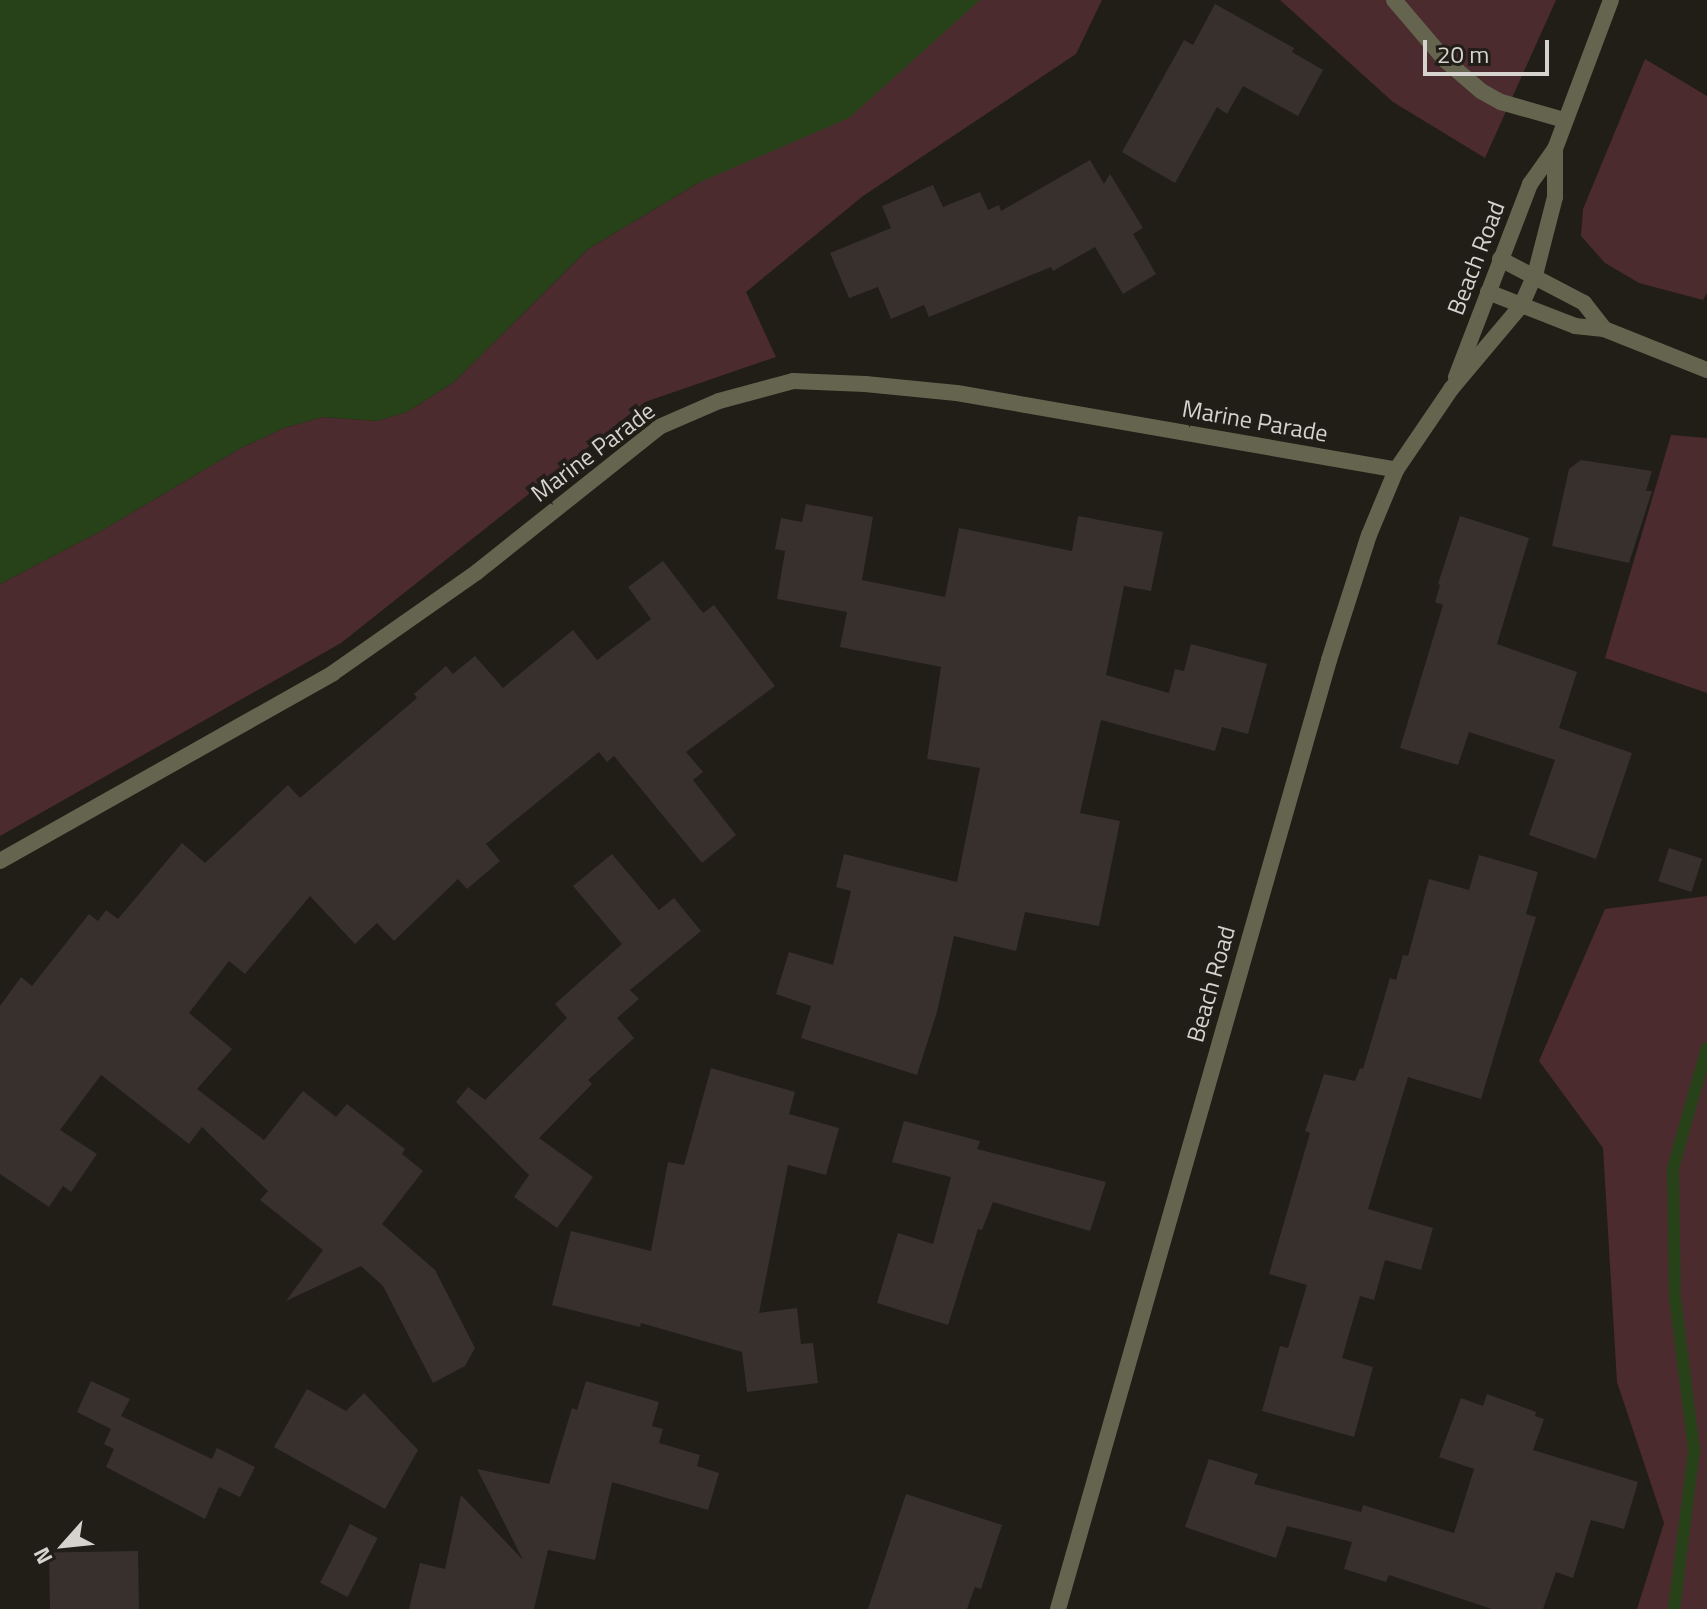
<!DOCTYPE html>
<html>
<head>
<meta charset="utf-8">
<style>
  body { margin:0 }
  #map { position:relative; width:1707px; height:1609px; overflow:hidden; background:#211d17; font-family:"Titillium Web",sans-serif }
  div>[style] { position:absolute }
  .green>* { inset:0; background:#4b2b2d }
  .water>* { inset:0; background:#274219 }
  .stream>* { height:12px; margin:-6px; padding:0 6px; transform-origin:6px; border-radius:6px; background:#274219 }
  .building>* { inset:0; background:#38302d; transform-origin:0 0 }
  .service>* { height:16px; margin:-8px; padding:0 8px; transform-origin:8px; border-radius:8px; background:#65654f }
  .minor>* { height:16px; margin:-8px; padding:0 8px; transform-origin:8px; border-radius:8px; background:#65654f }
  .tertiary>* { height:16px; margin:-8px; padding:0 8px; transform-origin:8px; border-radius:8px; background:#65654f }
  span { translate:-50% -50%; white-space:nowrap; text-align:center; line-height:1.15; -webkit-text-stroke:8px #211d17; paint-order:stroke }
  .street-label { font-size:24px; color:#d6d3cf }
  .north { position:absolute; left:24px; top:1505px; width:80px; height:80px; -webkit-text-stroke:6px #211d17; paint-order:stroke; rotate:243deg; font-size:22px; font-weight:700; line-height:32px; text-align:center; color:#d6d3cf }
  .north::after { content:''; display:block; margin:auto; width:28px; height:36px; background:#d6d3cf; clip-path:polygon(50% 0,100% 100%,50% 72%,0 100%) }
  .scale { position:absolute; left:1423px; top:40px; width:126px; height:36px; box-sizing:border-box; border:4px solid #d6d3cf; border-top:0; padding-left:10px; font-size:24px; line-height:28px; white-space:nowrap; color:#d6d3cf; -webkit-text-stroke:6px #211d17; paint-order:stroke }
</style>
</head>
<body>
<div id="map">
  <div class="green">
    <div style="clip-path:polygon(980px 0,1102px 0,1076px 54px,863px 196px,746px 292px,776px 357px,645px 402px,341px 643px,0 836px,0 584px,101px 531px,241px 448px,284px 428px,323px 417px,377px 421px,407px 412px,454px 382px,588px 249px,698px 183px)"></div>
    <div style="clip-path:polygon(1280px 0,1556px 0,1485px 158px,1393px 102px)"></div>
    <div style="clip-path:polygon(1645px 59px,1707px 96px,1707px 293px,1703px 300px,1639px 283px,1605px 263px,1581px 236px,1583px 209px)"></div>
    <div style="clip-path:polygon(1671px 435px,1707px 438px,1707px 693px,1605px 658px)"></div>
    <div style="clip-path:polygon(1707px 896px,1707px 1609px,1637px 1609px,1664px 1523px,1617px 1382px,1603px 1148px,1539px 1061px,1605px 909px)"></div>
  </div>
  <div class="water">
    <div style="clip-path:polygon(0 0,980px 0,849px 118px,698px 183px,588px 249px,454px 382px,407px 412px,377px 421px,323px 417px,284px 428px,241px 448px,101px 531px,0 584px)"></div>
  </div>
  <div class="stream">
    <div style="left:1674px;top:1609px;width:160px;rotate:-82.8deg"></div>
    <div style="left:1694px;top:1450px;width:153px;rotate:-97.1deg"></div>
    <div style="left:1675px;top:1298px;width:130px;rotate:-90.9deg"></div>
    <div style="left:1673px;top:1168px;width:125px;rotate:-74.2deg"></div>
  </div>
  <div class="building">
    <div style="clip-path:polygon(1215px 4px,1294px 48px,1292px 52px,1323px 70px,1298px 116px,1243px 86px,1227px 114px,1217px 107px,1175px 183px,1122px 152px,1184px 40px,1193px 45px)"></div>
    <div style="clip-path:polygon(1090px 160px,1104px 184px,1110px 174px,1143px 228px,1133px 234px,1156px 274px,1123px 294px,1095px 247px,1053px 271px,1051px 267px,929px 317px,924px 305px,891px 319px,878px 287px,849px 298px,830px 253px,891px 228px,882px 206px,933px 185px,943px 207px,980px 192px,988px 210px,999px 205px,1001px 211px)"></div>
    <div style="clip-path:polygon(1581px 460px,1652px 471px,1646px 491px,1652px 491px,1629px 563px,1552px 546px,1569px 469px)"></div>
    <div style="clip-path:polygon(806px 504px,873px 517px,862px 580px,945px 597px,959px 528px,1072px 551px,1078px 516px,1163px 532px,1151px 591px,1124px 586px,1106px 675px,1169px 693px,1175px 669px,1184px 671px,1191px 644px,1267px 664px,1248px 734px,1222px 727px,1215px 751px,1101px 720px,1080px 813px,1120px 821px,1099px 926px,1025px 912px,1016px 951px,954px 936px,937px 1012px,917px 1075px,801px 1038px,811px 1006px,776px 994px,789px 952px,833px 965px,851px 891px,836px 887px,844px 854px,957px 882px,980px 768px,927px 759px,941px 667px,840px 647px,847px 612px,777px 599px,785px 551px,775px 549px,781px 518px,802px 522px)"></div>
    <div style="clip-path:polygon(1460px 516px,1529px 538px,1497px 644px,1577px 672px,1559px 728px,1632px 753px,1596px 859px,1529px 835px,1555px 760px,1469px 732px,1458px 765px,1400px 748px,1443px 605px,1435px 602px,1440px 585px,1438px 584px)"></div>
    <div style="clip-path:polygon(663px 561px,703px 613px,714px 605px,775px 686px,686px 752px,703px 772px,693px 780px,736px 835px,702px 863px,614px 756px,607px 762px,599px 752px,486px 844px,500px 861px,467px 889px,458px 879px,394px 941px,377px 923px,355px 944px,310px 896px,245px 974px,229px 961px,189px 1013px,232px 1049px,197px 1089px,264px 1140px,303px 1091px,336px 1117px,347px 1104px,405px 1149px,402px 1154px,423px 1171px,382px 1224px,435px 1270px,475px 1348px,465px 1366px,433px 1383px,383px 1286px,361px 1266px,286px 1301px,323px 1250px,260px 1200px,268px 1191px,202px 1127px,189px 1144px,101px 1075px,60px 1130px,97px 1154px,71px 1192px,63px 1186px,49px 1207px,0 1174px,0 1006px,21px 977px,32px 986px,89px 914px,98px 921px,106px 910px,118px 919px,182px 843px,205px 863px,288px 785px,300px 798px,417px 698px,414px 694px,446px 666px,453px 674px,475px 656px,503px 688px,573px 630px,597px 660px,651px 619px,628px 587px)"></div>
    <div style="left:1669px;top:848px;width:35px;height:35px;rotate:18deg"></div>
    <div style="clip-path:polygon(612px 854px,659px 910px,674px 898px,701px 931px,630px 990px,639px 999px,617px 1018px,634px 1038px,588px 1080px,592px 1084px,539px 1138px,593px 1177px,557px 1228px,514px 1197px,529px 1175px,456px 1102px,468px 1087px,485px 1100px,567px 1018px,555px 1004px,622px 944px,573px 886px)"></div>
    <div style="clip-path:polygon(1479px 855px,1538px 872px,1526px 914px,1536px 917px,1481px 1099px,1408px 1077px,1368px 1209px,1433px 1228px,1421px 1270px,1385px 1260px,1374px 1300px,1360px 1296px,1342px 1358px,1373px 1367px,1354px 1437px,1262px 1411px,1280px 1346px,1288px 1348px,1307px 1285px,1269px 1274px,1310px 1133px,1305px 1131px,1324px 1074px,1355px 1081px,1360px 1068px,1363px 1069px,1390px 978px,1396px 980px,1403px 955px,1408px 956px,1429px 879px,1469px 890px)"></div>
    <div style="clip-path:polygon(711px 1068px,795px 1092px,789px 1114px,839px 1128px,826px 1175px,788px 1165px,759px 1313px,797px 1308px,801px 1344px,813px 1343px,818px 1383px,747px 1392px,742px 1352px,641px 1323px,640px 1327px,552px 1305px,571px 1231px,651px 1251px,668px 1162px,684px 1165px)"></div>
    <div style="clip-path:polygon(904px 1121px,980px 1141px,977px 1149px,1106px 1182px,1090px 1231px,993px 1202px,982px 1230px,978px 1229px,948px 1325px,877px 1303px,898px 1233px,933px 1244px,951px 1177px,892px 1162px)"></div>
    <div style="clip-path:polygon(91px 1381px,130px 1399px,121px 1416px,212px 1459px,217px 1448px,255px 1467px,240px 1497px,219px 1487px,205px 1519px,106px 1467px,114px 1449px,104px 1444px,111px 1429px,77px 1412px)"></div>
    <div style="clip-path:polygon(586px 1381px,659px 1402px,652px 1426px,663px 1429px,659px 1443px,700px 1455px,697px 1466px,719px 1473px,708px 1510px,612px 1482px,595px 1560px,548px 1550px,534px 1609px,409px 1609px,420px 1563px,445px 1569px,461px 1495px,523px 1560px,477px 1469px,549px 1484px,572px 1408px,577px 1410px)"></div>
    <div style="clip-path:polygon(307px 1389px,346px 1411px,364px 1393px,418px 1450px,385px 1509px,274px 1447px)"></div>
    <div style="clip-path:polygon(1487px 1394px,1536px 1412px,1535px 1416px,1544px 1419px,1533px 1450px,1638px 1482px,1624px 1529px,1591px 1520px,1573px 1578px,1556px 1572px,1543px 1609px,1492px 1609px,1389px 1575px,1386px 1582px,1344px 1569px,1352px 1542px,1287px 1526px,1276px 1558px,1185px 1527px,1209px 1459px,1258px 1474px,1254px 1484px,1361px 1512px,1363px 1505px,1454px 1533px,1474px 1469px,1439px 1457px,1461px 1398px,1483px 1406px)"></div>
    <div style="clip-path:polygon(906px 1494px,1002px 1525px,981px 1589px,975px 1587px,967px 1609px,868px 1609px)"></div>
    <div style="left:350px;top:1524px;width:31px;height:66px;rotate:27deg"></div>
    <div style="left:138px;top:1551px;width:58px;height:89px;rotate:89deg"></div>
  </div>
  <div class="service">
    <div style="left:1394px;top:0;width:80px;rotate:49.6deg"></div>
    <div style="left:1446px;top:61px;width:46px;rotate:40.6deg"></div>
    <div style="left:1481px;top:91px;width:23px;rotate:29deg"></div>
    <div style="left:1501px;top:102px;width:66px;rotate:15.9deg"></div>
  </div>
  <div class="minor">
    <div style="left:1500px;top:259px;width:95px;rotate:27.6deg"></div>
    <div style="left:1584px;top:303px;width:33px;rotate:52deg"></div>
    <div style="left:1488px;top:292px;width:93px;rotate:21.3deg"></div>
    <div style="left:1575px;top:326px;width:29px;rotate:6deg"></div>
    <div style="left:1604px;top:329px;width:111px;rotate:21.7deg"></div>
    <div style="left:0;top:861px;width:382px;rotate:-29.4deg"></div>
    <div style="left:333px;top:673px;width:176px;rotate:-35deg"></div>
    <div style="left:477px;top:572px;width:233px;rotate:-38.5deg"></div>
    <div style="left:659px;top:427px;width:65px;rotate:-23.4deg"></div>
    <div style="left:719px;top:401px;width:77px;rotate:-15.1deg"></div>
    <div style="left:793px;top:381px;width:72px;rotate:2.4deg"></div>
    <div style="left:865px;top:384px;width:92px;rotate:5.6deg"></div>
    <div style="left:957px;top:393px;width:446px;rotate:9.9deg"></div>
  </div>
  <div class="tertiary">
    <div style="left:1456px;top:377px;width:207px;rotate:-69deg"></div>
    <div style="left:1530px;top:184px;width:43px;rotate:-54.5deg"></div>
    <div style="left:1058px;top:1609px;width:987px;rotate:-74.06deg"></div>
    <div style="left:1329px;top:660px;width:131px;rotate:-72.3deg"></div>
    <div style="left:1369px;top:535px;width:70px;rotate:-67.4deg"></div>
    <div style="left:1396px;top:470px;width:98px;rotate:-55.8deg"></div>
    <div style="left:1451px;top:389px;width:109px;rotate:-49.9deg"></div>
    <div style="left:1521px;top:306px;width:34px;rotate:-66deg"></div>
    <div style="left:1535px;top:275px;width:81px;rotate:-75.6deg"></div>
    <div style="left:1555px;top:197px;width:48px;rotate:-90deg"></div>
    <div style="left:1555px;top:149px;width:159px;rotate:-69.4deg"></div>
  </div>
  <div class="street-label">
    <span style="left:1476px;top:258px;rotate:-69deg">Beach Road</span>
    <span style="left:1255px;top:421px;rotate:10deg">Marine Parade</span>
    <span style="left:593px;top:452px;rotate:-37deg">Marine Parade</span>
    <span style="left:1211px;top:984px;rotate:-74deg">Beach Road</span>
  </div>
  <div class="north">N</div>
  <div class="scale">20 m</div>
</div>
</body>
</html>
